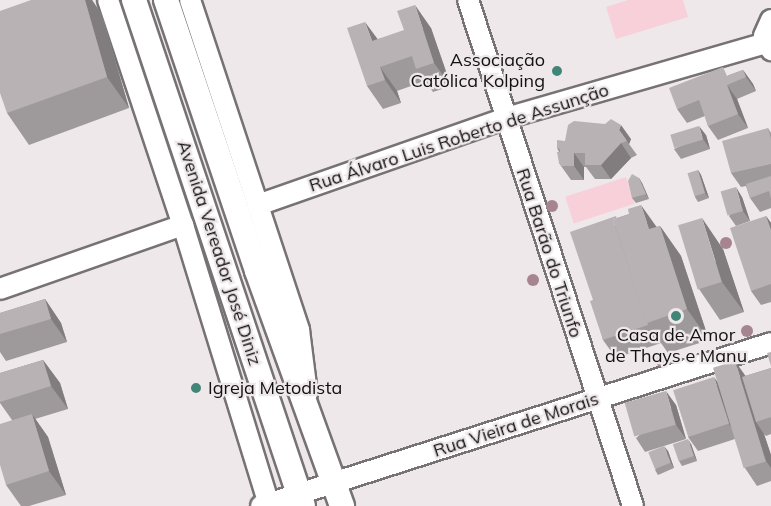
<!DOCTYPE html>
<html>
<head>
<meta charset="utf-8">
<style>
  body { margin:0 }
  #map { position:relative; width:771px; height:506px; overflow:hidden; background:#eee8ea; font-family:Mulish,sans-serif }
  div>[style] { position:absolute }
  .green>* { inset:0; background:#f7d0da; transform-origin:0 0 }
  .roads { filter:drop-shadow(2px 0 #777273) drop-shadow(-2px 0 #777273) drop-shadow(0 2px #777273) drop-shadow(0 -2px #777273) }
  .minor>* { height:20px; margin:-10px; padding:0 10px; transform-origin:10px; border-radius:10px; background:#fff }
  .major>* { height:24px; margin:-12px; padding:0 12px; transform-origin:12px; border-radius:12px; background:#fff }
  .trees>* { width:12px; height:12px; margin:-6px; border-radius:50%; background:#a68490 }
  .wall>* { inset:0; background:#9e999b }
  .shaded-wall>* { inset:0; background:#817d7e }
  .building>* { inset:0; background:#b8b2b4; transform-origin:0 0 }
  .dots>* { width:16px; height:16px; translate:-50% -50%; box-sizing:border-box; border:3px solid #eee8ea; border-radius:50% }
  span { translate:-50% -50%; white-space:nowrap; text-align:center; line-height:1.15; -webkit-text-stroke:4.5px #eee8ea; paint-order:stroke }
  .poi-label { font-size:18px; color:#121010 }
  .right { translate:-100% -50%; text-align:right }
  .left { translate:0 -50%; text-align:left }
  .street-label { font-size:18px; color:#121010 }
</style>
</head>
<body>
<div id="map">
  <div class="green">
    <div style="clip-path:polygon(628px 0,683px 0,688px 17px,616px 39px,606px 7px)"></div>
    <div style="left:626px;top:177px;width:28px;height:64px;rotate:72deg"></div>
  </div>
  <div class="roads">
    <div class="minor">
      <div style="left:108px;top:0;width:237px;rotate:71.6deg"></div>
      <div style="left:183px;top:225px;width:292px;rotate:72.9deg"></div>
      <div style="left:190px;top:0;width:348px;rotate:71.7deg"></div>
      <div style="left:299px;top:330px;width:64px;rotate:82.8deg"></div>
      <div style="left:468px;top:0;width:532px;rotate:71.94deg"></div>
      <div style="left:771px;top:20px;width:17px;rotate:114deg"></div>
      <div style="left:764px;top:36px;width:16px;rotate:63deg"></div>
      <div style="left:258px;top:205px;width:263px;rotate:-19.3deg"></div>
      <div style="left:506px;top:118px;width:271px;rotate:-16.1deg"></div>
      <div style="left:0;top:289px;width:194px;rotate:-19.3deg"></div>
      <div style="left:261px;top:506px;width:535px;rotate:-17.72deg"></div>
    </div>
    <div class="major">
      <div style="left:134px;top:0;width:533px;rotate:71.53deg"></div>
      <div style="left:166px;top:0;width:286px;rotate:71.4deg"></div>
      <div style="left:257px;top:271px;width:250px;rotate:70.1deg"></div>
    </div>
  </div>
  <div class="trees">
    <div style="left:552px;top:206px"></div>
    <div style="left:726px;top:243px"></div>
    <div style="left:533px;top:280px"></div>
    <div style="left:747px;top:331px"></div>
    <div style="left:662px;top:361px"></div>
  </div>
  <div class="wall">
    <div style="clip-path:polygon(31px 0,92px 0,102px 15px,129px 108px,29px 145px,7px 113px)"></div>
    <div style="clip-path:polygon(431px 28px,451px 86px,433px 92px,425px 81px,397px 91px,401px 103px,383px 109px,367px 86px,378px 39px)"></div>
    <div style="clip-path:polygon(743px 70px,753px 84px,756px 91px,737px 99px,748px 128px,718px 140px,708px 126px,705px 116px,687px 123px,677px 109px,729px 75px)"></div>
    <div style="clip-path:polygon(768px 128px,771px 133px,771px 208px,760px 212px,750px 198px,746px 186px,741px 187px,731px 173px)"></div>
    <div style="clip-path:polygon(706px 135px,710px 149px,681px 159px,674px 149px)"></div>
    <div style="clip-path:polygon(631px 139px,629px 144px,637px 155px,631px 158px,611px 179px,595px 179px,586px 167px,584px 167px,584px 180px,571px 180px,559px 163px,559px 152px,557px 148px,565px 141px)"></div>
    <div style="clip-path:polygon(698px 170px,701px 175px,709px 198px,698px 202px,695px 197px)"></div>
    <div style="clip-path:polygon(639px 178px,642px 183px,649px 199px,636px 203px,632px 198px)"></div>
    <div style="clip-path:polygon(742px 197px,750px 221px,736px 226px,729px 216px)"></div>
    <div style="clip-path:polygon(629px 214px,656px 227px,660px 226px,681px 256px,709px 340px,668px 353px,661px 343px,616px 358px,603px 340px,593px 300px,617px 218px)"></div>
    <div style="clip-path:polygon(766px 216px,771px 223px,771px 302px,761px 305px,751px 291px)"></div>
    <div style="clip-path:polygon(723px 249px,744px 312px,720px 320px,699px 289px)"></div>
    <div style="clip-path:polygon(45px 299px,61px 323px,67px 342px,6px 361px,0 352px,0 313px)"></div>
    <div style="clip-path:polygon(43px 360px,60px 383px,68px 409px,35px 419px,48px 437px,66px 495px,29px 506px,21px 506px,6px 485px,12px 420px,0 403px,0 373px)"></div>
    <div style="clip-path:polygon(771px 368px,771px 434px,766px 436px,764px 434px,771px 455px,771px 481px,757px 486px,745px 468px,735px 439px,698px 451px,688px 437px,718px 383px,745px 376px)"></div>
    <div style="clip-path:polygon(676px 405px,686px 439px,645px 452px,636px 438px)"></div>
    <div style="clip-path:polygon(691px 444px,697px 461px,682px 466px,679px 461px)"></div>
    <div style="clip-path:polygon(668px 451px,674px 468px,658px 475px,655px 470px)"></div>
  </div>
  <div class="shaded-wall">
    <div style="clip-path:polygon(85px 0,92px 0,102px 15px,129px 108px,107px 77px)"></div>
    <div style="clip-path:polygon(415px 5px,431px 28px,451px 86px,434px 63px)"></div>
    <div style="clip-path:polygon(365px 22px,382px 45px,372px 41px)"></div>
    <div style="clip-path:polygon(380px 67px,397px 91px,401px 103px,385px 80px)"></div>
    <div style="clip-path:polygon(743px 70px,753px 84px,756px 91px,746px 77px)"></div>
    <div style="clip-path:polygon(727px 85px,737px 99px,748px 128px,738px 114px)"></div>
    <div style="clip-path:polygon(621px 125px,631px 139px,629px 144px,619px 130px)"></div>
    <div style="clip-path:polygon(699px 126px,706px 135px,710px 149px,703px 139px)"></div>
    <div style="clip-path:polygon(621px 143px,631px 158px,611px 179px,601px 165px)"></div>
    <div style="clip-path:polygon(574px 153px,584px 167px,584px 180px,574px 166px)"></div>
    <div style="clip-path:polygon(698px 170px,701px 175px,709px 198px,705px 193px)"></div>
    <div style="clip-path:polygon(639px 178px,642px 183px,649px 199px,646px 194px)"></div>
    <div style="clip-path:polygon(736px 187px,742px 197px,750px 221px,743px 211px)"></div>
    <div style="clip-path:polygon(641px 205px,663px 236px,649px 229px)"></div>
    <div style="clip-path:polygon(766px 216px,771px 223px,771px 230px)"></div>
    <div style="clip-path:polygon(702px 218px,723px 249px,744px 312px,722px 282px)"></div>
    <div style="clip-path:polygon(660px 226px,681px 256px,709px 340px,687px 309px)"></div>
    <div style="clip-path:polygon(45px 299px,61px 323px,67px 342px,51px 319px)"></div>
    <div style="clip-path:polygon(43px 360px,60px 383px,68px 409px,51px 386px)"></div>
    <div style="clip-path:polygon(735px 361px,747px 378px,756px 422px,764px 434px,771px 455px,771px 468px,766px 461px)"></div>
    <div style="clip-path:polygon(714px 377px,724px 391px,739px 438px,729px 424px)"></div>
    <div style="clip-path:polygon(666px 391px,676px 405px,686px 439px,676px 425px)"></div>
    <div style="clip-path:polygon(32px 414px,48px 437px,66px 495px,49px 471px)"></div>
    <div style="clip-path:polygon(688px 439px,691px 444px,697px 461px,694px 456px)"></div>
    <div style="clip-path:polygon(664px 446px,668px 451px,674px 468px,671px 463px)"></div>
  </div>
  <div class="building">
    <div style="clip-path:polygon(31px 0,85px 0,107px 77px,7px 113px,0 93px,0 11px)"></div>
    <div style="clip-path:polygon(415px 5px,434px 63px,416px 69px,412px 56px,380px 67px,385px 80px,367px 86px,347px 28px,365px 22px,372px 41px,404px 30px,397px 11px)"></div>
    <div style="clip-path:polygon(723px 67px,727px 76px,743px 70px,746px 77px,727px 85px,738px 114px,708px 126px,699px 100px,677px 109px,669px 88px)"></div>
    <div style="clip-path:polygon(611px 119px,621px 125px,619px 130px,627px 141px,621px 143px,601px 165px,585px 165px,585px 153px,574px 153px,574px 166px,561px 166px,559px 163px,557px 152px,560px 152px,560px 149px,557px 148px,557px 140px,565px 141px,568px 125px,574px 121px,605px 124px)"></div>
    <div style="left:699px;top:126px;width:14px;height:30px;rotate:73deg"></div>
    <div style="clip-path:polygon(768px 128px,771px 139px,771px 164px,731px 173px,722px 141px)"></div>
    <div style="left:698px;top:170px;width:24px;height:11px;rotate:73deg"></div>
    <div style="clip-path:polygon(632px 174px,639px 178px,646px 194px,632px 198px,628px 181px)"></div>
    <div style="clip-path:polygon(771px 176px,771px 199px,769px 191px,750px 198px,746px 184px)"></div>
    <div style="left:736px;top:187px;width:25px;height:16px;rotate:74deg"></div>
    <div style="clip-path:polygon(641px 205px,649px 229px,660px 226px,687px 309px,647px 323px,613px 220px,629px 214px,628px 209px)"></div>
    <div style="clip-path:polygon(616px 216px,617px 219px,613px 220px,648px 325px,603px 340px,590px 301px,593px 300px,570px 232px)"></div>
    <div style="clip-path:polygon(766px 216px,771px 230px,771px 284px,751px 291px,730px 228px)"></div>
    <div style="left:702px;top:218px;width:67px;height:25px;rotate:73deg"></div>
    <div style="clip-path:polygon(45px 299px,51px 319px,0 334px,0 313px)"></div>
    <div style="clip-path:polygon(771px 352px,771px 366px,767px 353px)"></div>
    <div style="clip-path:polygon(43px 360px,51px 386px,0 402px,0 373px)"></div>
    <div style="left:735px;top:361px;width:105px;height:23px;rotate:73deg"></div>
    <div style="clip-path:polygon(771px 368px,771px 417px,756px 422px,742px 377px)"></div>
    <div style="left:714px;top:377px;width:49px;height:43px;rotate:72deg"></div>
    <div style="left:666px;top:391px;width:35px;height:43px;rotate:74deg"></div>
    <div style="clip-path:polygon(32px 414px,49px 471px,6px 485px,0 465px,0 424px)"></div>
    <div style="left:688px;top:439px;width:18px;height:16px;rotate:71deg"></div>
    <div style="left:664px;top:446px;width:18px;height:17px;rotate:68deg"></div>
  </div>
  <div class="dots">
    <div style="left:557px;top:71px;background:#418579"></div>
    <div style="left:676px;top:316px;background:#418579"></div>
    <div style="left:196px;top:388px;background:#418579"></div>
  </div>
  <div class="poi-label">
    <span class="right" style="left:545px;top:71px">Associação<br>Católica Kolping</span>
    <span style="left:676px;top:346px">Casa de Amor<br>de Thays e Manu</span>
    <span class="left" style="left:208px;top:388px">Igreja Metodista</span>
  </div>
  <div class="street-label">
    <span style="left:459px;top:138px;rotate:-18deg">Rua Álvaro Luis Roberto de Assunção</span>
    <span style="left:219px;top:253px;rotate:72deg">Avenida Vereador José Diniz</span>
    <span style="left:549px;top:253px;rotate:72deg">Rua Barão do Triunfo</span>
    <span style="left:516px;top:425px;rotate:-18deg">Rua Vieira de Morais</span>
  </div>
</div>
</body>
</html>
